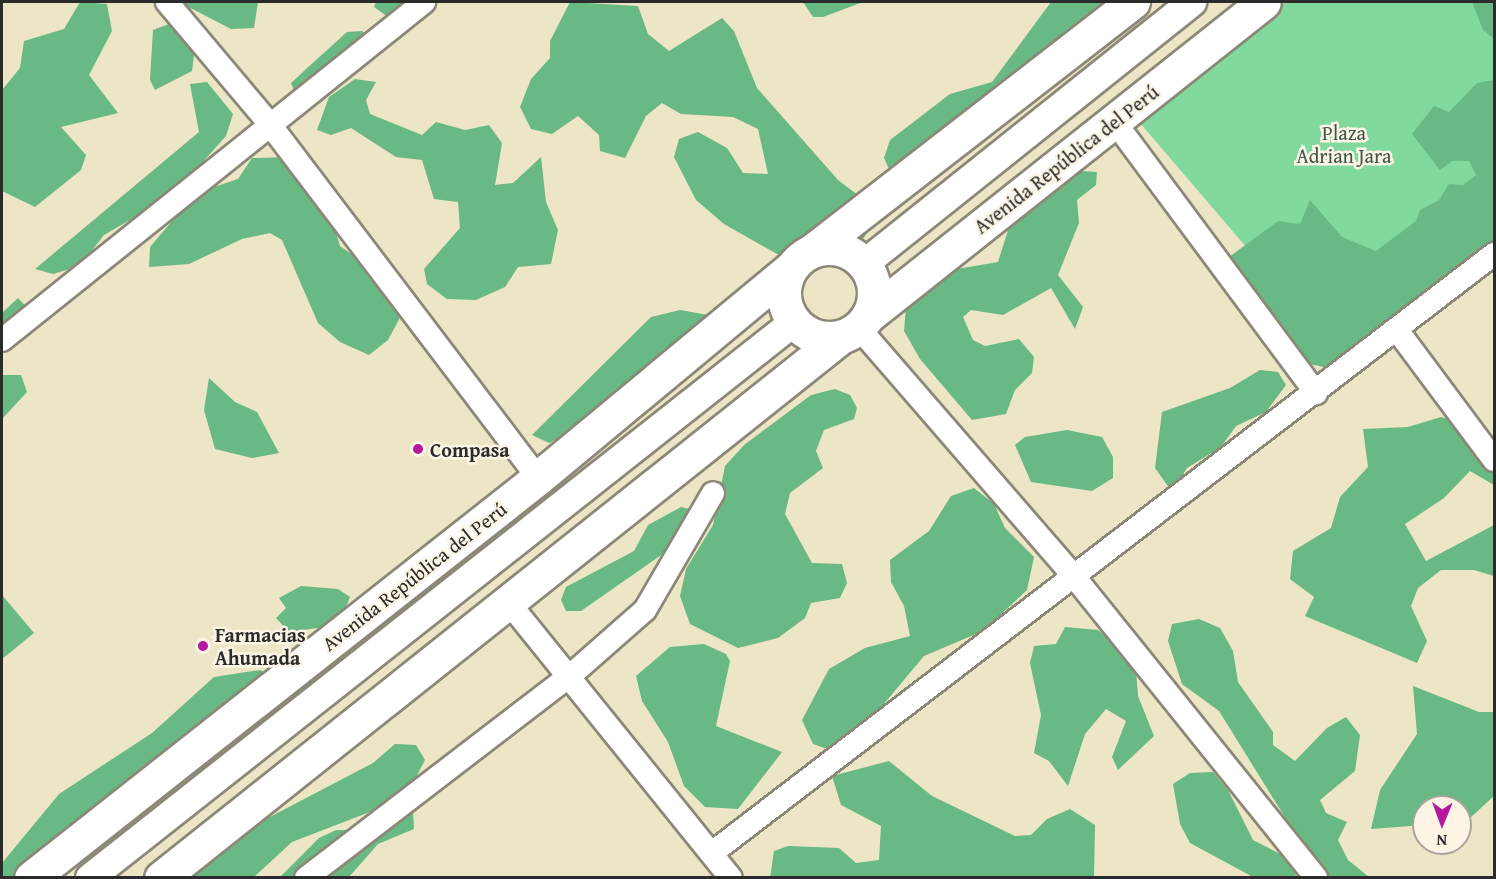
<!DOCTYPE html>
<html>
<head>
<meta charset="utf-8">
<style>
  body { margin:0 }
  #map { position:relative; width:1496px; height:879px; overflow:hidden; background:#ece5c6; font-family:"Gentium Book Plus",serif }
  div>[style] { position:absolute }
  .green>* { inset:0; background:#81d99d }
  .forest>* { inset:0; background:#68b984 }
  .roads { filter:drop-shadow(2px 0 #8c8878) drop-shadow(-2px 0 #8c8878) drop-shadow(0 2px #8c8878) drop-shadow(0 -2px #8c8878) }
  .minor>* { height:22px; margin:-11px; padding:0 11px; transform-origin:11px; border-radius:11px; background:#fff }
  .tertiary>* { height:28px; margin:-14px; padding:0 14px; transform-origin:14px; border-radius:14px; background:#fff }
  .trunk>* { height:33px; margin:-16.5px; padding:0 16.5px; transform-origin:16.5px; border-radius:16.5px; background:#fff }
  .trunk>.ring { margin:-16.5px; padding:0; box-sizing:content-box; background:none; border:33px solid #fff; border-radius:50% }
  .dots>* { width:16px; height:16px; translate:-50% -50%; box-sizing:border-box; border:3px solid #fcf5e5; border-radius:50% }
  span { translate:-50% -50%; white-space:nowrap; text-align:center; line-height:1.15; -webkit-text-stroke:5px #fcf5e5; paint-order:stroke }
  .park-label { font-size:20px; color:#405648 }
  .street-label { font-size:20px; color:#2b2b2b }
  .poi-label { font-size:20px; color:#2b2b2b; font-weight:700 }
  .left { translate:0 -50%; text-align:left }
  .frame { position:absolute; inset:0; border:3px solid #2b2b2b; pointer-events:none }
  .north { position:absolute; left:1412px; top:795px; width:60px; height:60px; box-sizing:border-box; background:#fcf5e5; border:2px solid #a8a49b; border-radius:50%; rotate:181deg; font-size:16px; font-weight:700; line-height:24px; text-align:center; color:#2b2b2b }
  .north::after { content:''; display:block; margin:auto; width:21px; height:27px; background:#b5179e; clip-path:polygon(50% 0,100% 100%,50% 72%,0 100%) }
</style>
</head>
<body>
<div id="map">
  <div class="green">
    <div style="clip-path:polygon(1277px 2px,1494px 2px,1494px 205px,1324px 338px,1134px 116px)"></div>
  </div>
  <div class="forest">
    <div style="clip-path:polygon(80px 2px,107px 4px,112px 31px,89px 75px,118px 113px,61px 127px,86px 155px,81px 170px,35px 207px,2px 191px,2px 90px,20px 68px,24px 41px,64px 29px)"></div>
    <div style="clip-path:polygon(179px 2px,258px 2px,254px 28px,231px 29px)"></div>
    <div style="clip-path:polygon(376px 2px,417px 2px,388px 17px,374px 7px)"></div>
    <div style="clip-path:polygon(570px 2px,638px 6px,648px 34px,669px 51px,722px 18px,734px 31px,757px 88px,838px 180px,863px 199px,872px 224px,856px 251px,814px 262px,777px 254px,724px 224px,696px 200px,674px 157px,679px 139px,698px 132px,727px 148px,743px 173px,768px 174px,758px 129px,733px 117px,681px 114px,662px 103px,646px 116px,625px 158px,600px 151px,599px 135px,578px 116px,552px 134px,531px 129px,520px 107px,531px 79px,550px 58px,550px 41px)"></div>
    <div style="clip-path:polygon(803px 2px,863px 2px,823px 17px,813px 17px)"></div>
    <div style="clip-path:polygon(1051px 2px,1107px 2px,981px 145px,889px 169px,884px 158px,890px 140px,950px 94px,992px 82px)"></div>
    <div style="clip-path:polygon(1472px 2px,1494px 2px,1494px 39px,1483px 30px)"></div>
    <div style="clip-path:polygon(169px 24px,195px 47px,192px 71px,155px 90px,150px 80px,153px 30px)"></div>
    <div style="clip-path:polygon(362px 31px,367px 35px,295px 93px,291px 83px,317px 59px,347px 32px)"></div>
    <div style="clip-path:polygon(355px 79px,376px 82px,366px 100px,370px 114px,422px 135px,436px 122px,465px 130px,489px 125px,502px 143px,495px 185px,513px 183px,541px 157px,546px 202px,558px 230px,551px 264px,518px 267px,505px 287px,476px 300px,447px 299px,427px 284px,424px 269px,460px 228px,458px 202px,434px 199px,422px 160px,396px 157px,351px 128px,331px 135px,317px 130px,329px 97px)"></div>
    <div style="clip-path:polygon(1494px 80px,1494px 247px,1338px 370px,1295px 361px,1225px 260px,1278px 221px,1300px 224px,1310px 200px,1342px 237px,1376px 251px,1416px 221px,1420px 210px,1439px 200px,1449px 184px,1463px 185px,1476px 175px,1469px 161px,1452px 161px,1440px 170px,1412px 134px,1434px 106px,1449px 112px,1477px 83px)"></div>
    <div style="clip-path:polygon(207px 82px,233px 114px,226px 136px,173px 195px,104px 235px,80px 266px,53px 274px,35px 269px,199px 132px,190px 84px)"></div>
    <div style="clip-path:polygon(292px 157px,329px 208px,340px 246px,411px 297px,388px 340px,369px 355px,340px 342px,318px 323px,282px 240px,270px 233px,242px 239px,189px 264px,149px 267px,150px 247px,196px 193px,238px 179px,252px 158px)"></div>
    <div style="clip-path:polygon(1080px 171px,1097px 172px,1096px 185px,1077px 200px,1079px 223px,1058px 275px,1083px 307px,1075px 329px,1051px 288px,1003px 315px,971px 310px,963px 317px,973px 340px,985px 346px,1019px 339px,1034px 357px,1032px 373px,1015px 390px,1006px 414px,972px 420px,920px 359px,904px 331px,906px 307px,951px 270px,998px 262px,1010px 224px)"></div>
    <div style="clip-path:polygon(18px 298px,30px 311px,2px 340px,2px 313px)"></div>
    <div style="clip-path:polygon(680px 310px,708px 315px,709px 340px,570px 433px,549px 443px,532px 435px,651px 317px)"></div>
    <div style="clip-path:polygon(1260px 370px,1278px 372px,1286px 385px,1266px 412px,1236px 426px,1221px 447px,1187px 468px,1172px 492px,1155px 468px,1162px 412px,1230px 388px)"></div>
    <div style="clip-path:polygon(2px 375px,21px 375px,27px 392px,2px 419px)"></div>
    <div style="clip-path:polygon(209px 378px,235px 402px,257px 412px,279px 453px,252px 458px,215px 449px,204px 410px)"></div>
    <div style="clip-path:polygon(835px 389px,850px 395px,857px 408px,854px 419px,824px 430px,816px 451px,823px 468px,790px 493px,785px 514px,812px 563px,842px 564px,847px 583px,840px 598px,811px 603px,805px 618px,778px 638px,738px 648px,690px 624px,680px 596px,686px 569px,713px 525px,725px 466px,744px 445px,811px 395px)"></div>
    <div style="clip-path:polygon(1441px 417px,1481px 428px,1494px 447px,1494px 485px,1470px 471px,1444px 498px,1405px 524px,1426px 561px,1494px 525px,1494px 576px,1474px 570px,1441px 570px,1418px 588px,1411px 606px,1427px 641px,1417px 663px,1305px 616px,1314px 597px,1290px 579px,1293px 551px,1331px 528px,1340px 497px,1368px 467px,1363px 429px,1408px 427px)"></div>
    <div style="clip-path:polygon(1067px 430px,1102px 437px,1113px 457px,1113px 478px,1092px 491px,1031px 482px,1015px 445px,1025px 437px)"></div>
    <div style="clip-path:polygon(974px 488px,994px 504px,1005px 528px,1034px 557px,1027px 590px,983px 631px,924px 656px,842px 754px,813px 744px,802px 720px,829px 669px,865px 648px,910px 636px,904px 606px,891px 582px,890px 560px,929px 531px,951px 496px)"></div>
    <div style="clip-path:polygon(681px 507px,693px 510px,677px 544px,581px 611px,566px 611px,561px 600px,566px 587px,634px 551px,648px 525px)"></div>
    <div style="clip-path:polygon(301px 586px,338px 589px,350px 597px,339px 625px,289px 632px,276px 618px,286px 608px,279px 598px)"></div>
    <div style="clip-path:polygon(2px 595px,34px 633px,2px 659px)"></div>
    <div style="clip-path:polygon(1199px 619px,1220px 628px,1233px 651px,1238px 682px,1273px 732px,1273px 745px,1295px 761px,1327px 728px,1346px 717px,1360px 735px,1355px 771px,1320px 800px,1326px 813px,1347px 822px,1338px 840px,1348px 860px,1369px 877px,1322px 877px,1219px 711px,1182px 684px,1168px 641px,1172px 624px)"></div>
    <div style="clip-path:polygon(1065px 627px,1098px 630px,1123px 650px,1136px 670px,1138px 696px,1154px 736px,1118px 770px,1112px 757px,1126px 721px,1106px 709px,1085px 734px,1068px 786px,1049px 761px,1034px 753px,1041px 715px,1030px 663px,1034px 646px,1056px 644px)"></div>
    <div style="clip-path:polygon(704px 644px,726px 654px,730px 661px,716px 726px,782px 752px,738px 809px,705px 807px,684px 786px,668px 742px,642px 701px,636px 676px,670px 647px)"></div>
    <div style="clip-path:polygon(260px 670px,289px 683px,251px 740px,224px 748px,188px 776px,155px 789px,44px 877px,2px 878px,2px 863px,59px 794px,152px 733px,214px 677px)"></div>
    <div style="clip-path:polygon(1413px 686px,1479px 712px,1494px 712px,1494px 796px,1469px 819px,1460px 820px,1460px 807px,1424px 807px,1424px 825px,1371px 829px,1380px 790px,1417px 734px)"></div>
    <div style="clip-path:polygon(395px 744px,416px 745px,425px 760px,411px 787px,393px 803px,292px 842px,254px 877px,183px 878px,245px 830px,373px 763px)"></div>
    <div style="clip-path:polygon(889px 761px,932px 796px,1015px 836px,1031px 835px,1047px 819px,1070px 809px,1095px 825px,1094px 877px,770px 878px,774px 851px,788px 846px,839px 848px,856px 863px,879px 860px,881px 826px,841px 805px,832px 776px)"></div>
    <div style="clip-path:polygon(1213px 772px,1228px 790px,1253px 840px,1286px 857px,1297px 877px,1253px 877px,1190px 843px,1180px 824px,1173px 784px,1190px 773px)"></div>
    <div style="clip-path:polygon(399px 809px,413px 811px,414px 829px,378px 844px,349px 877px,279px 878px,319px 838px,336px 830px,361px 830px)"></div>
  </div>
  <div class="roads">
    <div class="minor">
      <div style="left:167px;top:2px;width:157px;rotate:49.9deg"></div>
      <div style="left:268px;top:122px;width:447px;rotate:52.8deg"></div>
      <div style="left:1114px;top:121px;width:339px;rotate:53.4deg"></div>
      <div style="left:858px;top:327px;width:333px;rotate:49.1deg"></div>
      <div style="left:1076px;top:579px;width:383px;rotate:51.2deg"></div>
      <div style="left:1397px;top:330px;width:162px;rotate:53.3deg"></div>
      <div style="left:2px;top:340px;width:541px;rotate:-38.69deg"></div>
      <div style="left:509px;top:603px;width:353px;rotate:51.1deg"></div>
      <div style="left:712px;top:853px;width:985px;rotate:-37.45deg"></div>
      <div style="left:306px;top:878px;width:334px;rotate:-37.5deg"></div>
      <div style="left:571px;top:675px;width:98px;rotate:-41.3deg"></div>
      <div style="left:645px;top:610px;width:135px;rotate:-59.8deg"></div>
    </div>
    <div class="tertiary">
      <div style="left:864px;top:264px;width:420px;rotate:-38.6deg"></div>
      <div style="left:90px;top:878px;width:897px;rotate:-38.3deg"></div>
    </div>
    <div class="trunk">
      <div class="ring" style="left:784px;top:248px;width:57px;height:57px"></div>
      <div style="left:813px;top:250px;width:405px;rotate:-37.8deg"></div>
      <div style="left:868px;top:316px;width:505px;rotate:-38.41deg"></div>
      <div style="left:31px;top:878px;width:646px;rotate:-38.27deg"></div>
      <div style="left:538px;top:478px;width:329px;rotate:-39.7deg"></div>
      <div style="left:161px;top:878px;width:869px;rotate:-38.51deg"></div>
    </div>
  </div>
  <div class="dots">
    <div style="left:418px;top:449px;background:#b5179e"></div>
    <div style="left:203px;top:646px;background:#b5179e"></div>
  </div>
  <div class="park-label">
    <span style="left:1344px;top:144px">Plaza<br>Adrian Jara</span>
  </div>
  <div class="street-label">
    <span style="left:1066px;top:159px;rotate:-38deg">Avenida República del Perú</span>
    <span style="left:414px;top:576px;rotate:-38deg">Avenida República del Perú</span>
  </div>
  <div class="poi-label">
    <span class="left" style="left:430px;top:449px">Compasa</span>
    <span class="left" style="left:215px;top:646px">Farmacias<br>Ahumada</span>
  </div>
  <div class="frame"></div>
  <div class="north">N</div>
</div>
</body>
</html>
